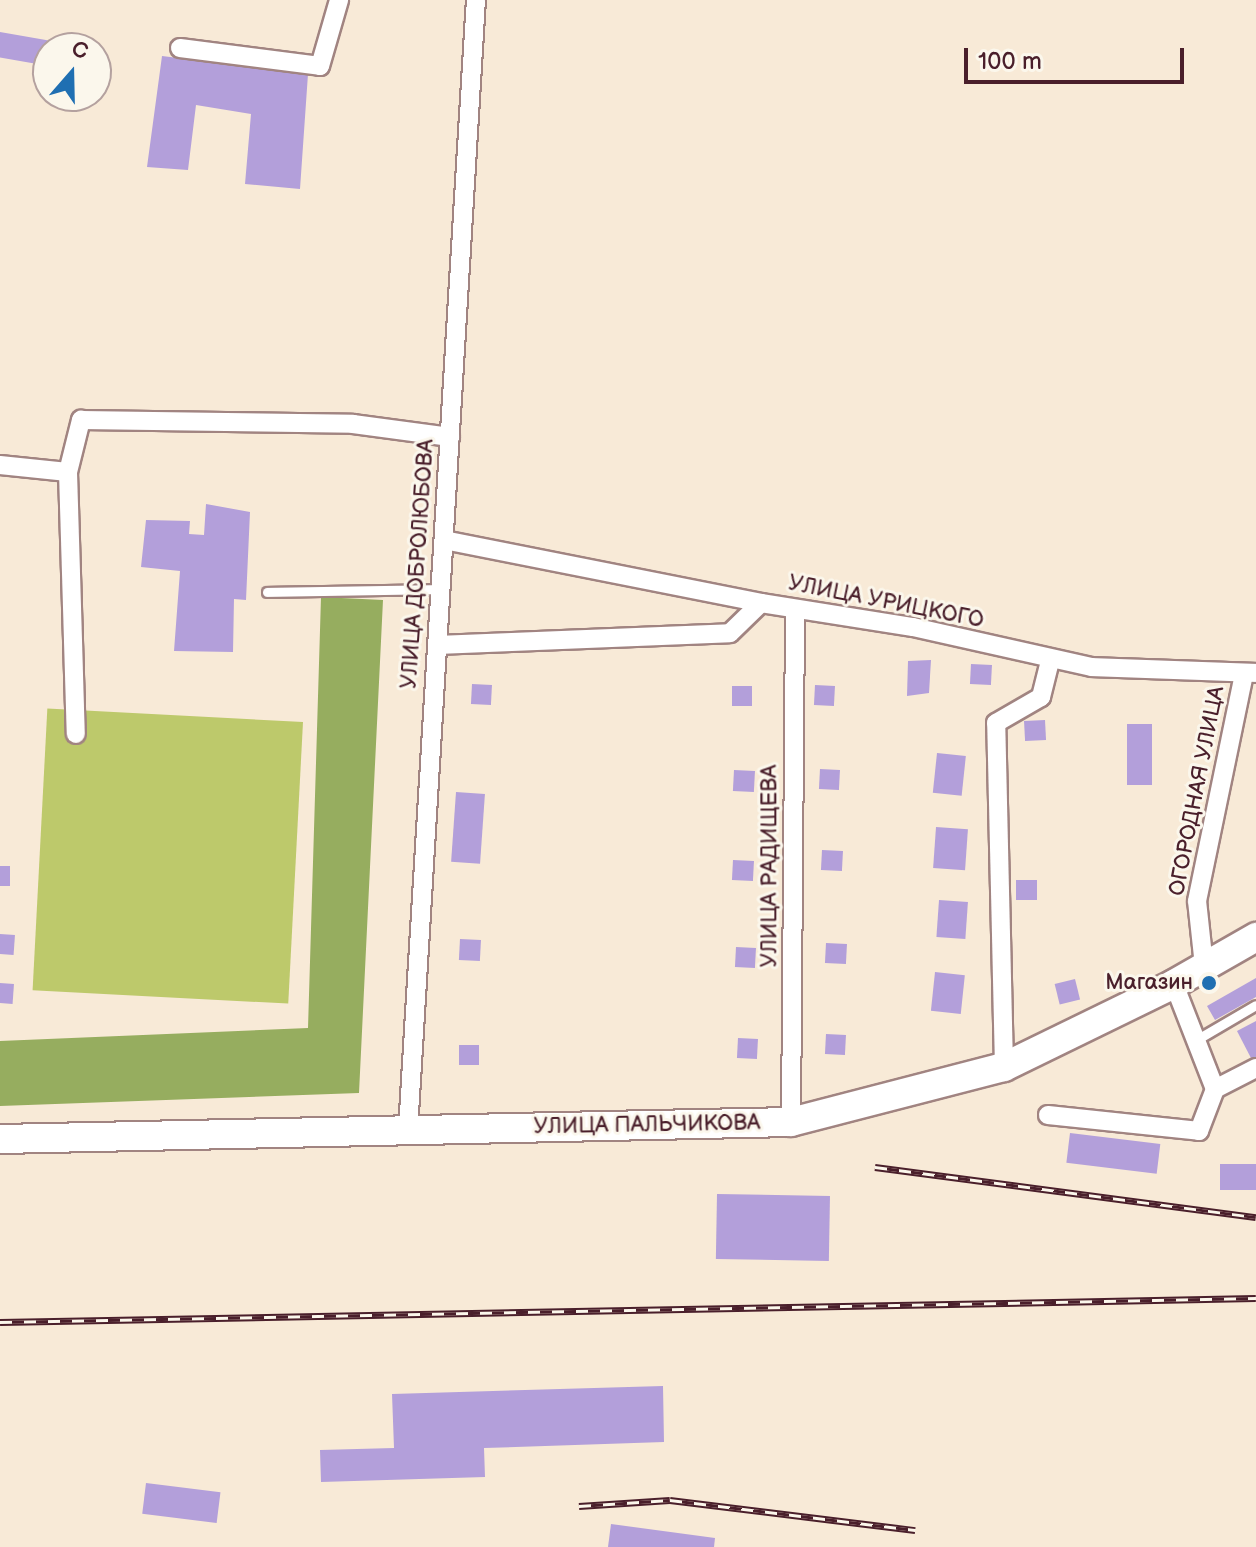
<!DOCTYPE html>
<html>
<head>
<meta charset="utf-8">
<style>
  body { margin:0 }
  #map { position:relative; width:1256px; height:1547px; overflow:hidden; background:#f8ead7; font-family:"Balsamiq Sans",sans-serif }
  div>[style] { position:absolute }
  .green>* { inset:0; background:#bdc96b; transform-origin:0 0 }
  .forest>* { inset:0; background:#96ad5f }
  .building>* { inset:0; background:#b39fda; transform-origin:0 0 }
  .roads { filter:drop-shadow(2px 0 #a18481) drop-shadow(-2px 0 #a18481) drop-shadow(0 2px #a18481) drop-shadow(0 -2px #a18481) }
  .service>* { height:9px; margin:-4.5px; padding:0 4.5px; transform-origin:4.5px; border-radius:4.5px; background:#fff }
  .minor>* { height:18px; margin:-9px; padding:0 9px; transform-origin:9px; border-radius:9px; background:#fff }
  .primary>* { height:28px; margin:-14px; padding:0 14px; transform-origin:14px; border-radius:14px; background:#fff }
  .rail>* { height:7px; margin-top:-3.5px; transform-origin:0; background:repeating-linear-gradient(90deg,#fbf7ec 0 12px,#4a1f2b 0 24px); box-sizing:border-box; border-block:2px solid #4a1f2b }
  .dots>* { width:22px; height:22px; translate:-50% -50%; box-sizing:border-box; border:4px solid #fbf7ec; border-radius:50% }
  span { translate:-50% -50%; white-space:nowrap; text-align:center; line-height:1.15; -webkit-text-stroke:6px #fbf7ec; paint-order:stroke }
  .street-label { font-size:22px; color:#4a1f2b }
  .poi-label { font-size:22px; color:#4a1f2b }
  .right { translate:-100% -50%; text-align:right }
  .north { position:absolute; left:32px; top:32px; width:80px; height:80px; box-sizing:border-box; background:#fbf7ec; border:2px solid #b4a19f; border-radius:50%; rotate:20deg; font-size:22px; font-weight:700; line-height:32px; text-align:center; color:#4a1f2b }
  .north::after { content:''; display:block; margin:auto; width:28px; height:36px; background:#1f6fb2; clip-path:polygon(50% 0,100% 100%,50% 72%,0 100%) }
  .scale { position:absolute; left:964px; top:48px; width:220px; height:36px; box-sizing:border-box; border:4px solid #4a1f2b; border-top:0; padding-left:10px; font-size:24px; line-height:28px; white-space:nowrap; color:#4a1f2b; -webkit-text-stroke:6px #fbf7ec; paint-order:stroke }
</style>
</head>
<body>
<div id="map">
  <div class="green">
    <div style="left:303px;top:722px;width:282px;height:256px;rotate:93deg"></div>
  </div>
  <div class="forest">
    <div style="clip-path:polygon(321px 597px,383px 600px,359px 1093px,0 1106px,0 1041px,308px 1028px)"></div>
  </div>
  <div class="building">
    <div style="left:0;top:32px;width:48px;height:25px;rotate:10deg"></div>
    <div style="clip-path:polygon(162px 56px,308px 74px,300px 189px,245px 184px,251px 114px,196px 105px,188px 170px,147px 167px)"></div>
    <div style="clip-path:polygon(206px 504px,250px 512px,246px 600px,234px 599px,233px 652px,174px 651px,180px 571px,141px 567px,146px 520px,190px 521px,189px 534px,204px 535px)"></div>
    <div style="clip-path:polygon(931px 660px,929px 693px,907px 696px,908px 661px)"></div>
    <div style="left:971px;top:664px;width:21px;height:20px;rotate:3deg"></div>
    <div style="left:472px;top:684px;width:20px;height:20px;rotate:3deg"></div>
    <div style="left:815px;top:685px;width:20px;height:20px;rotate:3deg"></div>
    <div style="left:732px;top:686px;width:20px;height:20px"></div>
    <div style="left:1045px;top:720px;width:20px;height:21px;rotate:87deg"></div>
    <div style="left:1127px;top:724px;width:25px;height:61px"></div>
    <div style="left:937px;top:753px;width:29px;height:40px;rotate:6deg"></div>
    <div style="left:820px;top:769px;width:20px;height:20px;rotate:3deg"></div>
    <div style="left:734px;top:770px;width:21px;height:21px;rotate:3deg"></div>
    <div style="left:456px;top:792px;width:29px;height:70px;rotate:4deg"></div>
    <div style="left:936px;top:827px;width:32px;height:41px;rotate:4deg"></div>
    <div style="left:822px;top:850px;width:21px;height:20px;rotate:3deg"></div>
    <div style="left:733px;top:860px;width:21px;height:20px;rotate:3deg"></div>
    <div style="left:0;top:866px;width:10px;height:20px"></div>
    <div style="left:1016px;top:880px;width:21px;height:20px"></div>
    <div style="left:939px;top:900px;width:29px;height:37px;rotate:4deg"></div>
    <div style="left:0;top:934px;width:15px;height:20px;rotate:4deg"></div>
    <div style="left:460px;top:939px;width:21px;height:21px;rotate:3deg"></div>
    <div style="left:826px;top:943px;width:21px;height:20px;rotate:3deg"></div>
    <div style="left:736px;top:947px;width:20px;height:20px;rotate:3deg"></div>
    <div style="left:935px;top:972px;width:30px;height:39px;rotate:6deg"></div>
    <div style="clip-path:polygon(1256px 978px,1256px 997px,1215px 1020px,1207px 1006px)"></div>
    <div style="left:1075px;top:979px;width:21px;height:21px;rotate:76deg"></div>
    <div style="left:0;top:983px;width:14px;height:20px;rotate:4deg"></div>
    <div style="clip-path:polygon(1256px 1021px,1256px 1058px,1252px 1060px,1237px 1031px)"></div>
    <div style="left:826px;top:1034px;width:20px;height:20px;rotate:3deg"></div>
    <div style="left:738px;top:1038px;width:20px;height:20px;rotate:3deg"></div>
    <div style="left:459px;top:1045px;width:20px;height:20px"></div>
    <div style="left:1070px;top:1133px;width:91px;height:30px;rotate:7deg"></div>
    <div style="left:1256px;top:1164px;width:26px;height:36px;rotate:90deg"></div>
    <div style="left:717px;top:1194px;width:113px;height:65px;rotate:1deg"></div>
    <div style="clip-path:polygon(663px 1386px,664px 1442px,484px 1448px,485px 1477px,321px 1482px,320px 1450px,394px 1448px,392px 1394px)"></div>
    <div style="left:146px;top:1483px;width:75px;height:31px;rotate:7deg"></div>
    <div style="clip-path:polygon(611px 1524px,715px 1538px,714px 1547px,608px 1547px)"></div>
  </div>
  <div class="roads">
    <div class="service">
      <div style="left:267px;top:592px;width:173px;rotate:-1deg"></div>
      <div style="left:1196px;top:1040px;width:69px;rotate:-30.3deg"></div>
    </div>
    <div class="minor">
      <div style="left:180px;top:48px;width:141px;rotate:7.3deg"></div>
      <div style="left:320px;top:66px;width:69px;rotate:-73.9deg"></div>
      <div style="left:0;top:465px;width:68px;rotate:5.9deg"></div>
      <div style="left:68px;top:472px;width:54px;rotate:-76deg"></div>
      <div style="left:81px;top:420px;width:272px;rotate:0.8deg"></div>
      <div style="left:353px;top:424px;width:98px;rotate:7.6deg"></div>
      <div style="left:68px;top:472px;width:262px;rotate:88.3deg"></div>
      <div style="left:444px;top:540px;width:323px;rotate:11.2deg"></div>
      <div style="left:437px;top:645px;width:293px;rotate:-2.3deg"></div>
      <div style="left:730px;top:633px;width:43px;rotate:-44.1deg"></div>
      <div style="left:761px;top:603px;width:154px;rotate:9deg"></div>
      <div style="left:913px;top:627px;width:183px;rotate:12.6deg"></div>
      <div style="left:1092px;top:667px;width:164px;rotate:2.1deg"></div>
      <div style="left:1204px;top:966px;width:65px;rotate:-96.1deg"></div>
      <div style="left:1197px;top:901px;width:232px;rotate:-78.3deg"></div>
      <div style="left:1174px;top:984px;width:113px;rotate:68.7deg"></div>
      <div style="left:1004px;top:1067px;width:344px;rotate:-91.3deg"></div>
      <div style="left:996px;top:723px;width:52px;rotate:-30deg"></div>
      <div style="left:1041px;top:697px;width:37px;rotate:-76deg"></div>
      <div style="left:1048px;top:1115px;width:152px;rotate:6deg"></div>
      <div style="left:1199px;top:1131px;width:45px;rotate:-69.1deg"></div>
      <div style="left:1215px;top:1089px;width:46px;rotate:-27.1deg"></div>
      <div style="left:791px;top:1122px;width:512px;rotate:-89.55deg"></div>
      <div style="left:408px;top:1130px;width:1132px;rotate:-86.56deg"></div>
    </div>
    <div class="primary">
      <div style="left:0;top:1139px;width:791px;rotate:-1.23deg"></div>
      <div style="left:791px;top:1122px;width:220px;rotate:-14.5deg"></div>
      <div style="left:1004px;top:1067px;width:189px;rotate:-26deg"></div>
      <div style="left:1174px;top:984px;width:95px;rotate:-29.8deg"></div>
    </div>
  </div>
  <div class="rail">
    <div style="left:875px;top:1167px;width:384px;rotate:7.5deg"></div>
    <div style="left:0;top:1322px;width:1256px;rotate:-1.09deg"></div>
    <div style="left:579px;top:1506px;width:91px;rotate:-3.8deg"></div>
    <div style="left:670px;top:1500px;width:247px;rotate:7deg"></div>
  </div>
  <div class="dots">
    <div style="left:1209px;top:983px;background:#1f6fb2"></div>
  </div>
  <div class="street-label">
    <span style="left:418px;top:564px;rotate:-86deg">УЛИЦА ДОБРОЛЮБОВА</span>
    <span style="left:886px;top:602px;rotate:11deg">УЛИЦА УРИЦКОГО</span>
    <span style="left:1197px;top:791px;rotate:-79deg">ОГОРОДНАЯ УЛИЦА</span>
    <span style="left:770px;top:866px;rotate:-90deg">УЛИЦА РАДИЩЕВА</span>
    <span style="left:647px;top:1125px;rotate:-1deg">УЛИЦА ПАЛЬЧИКОВА</span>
  </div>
  <div class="poi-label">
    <span class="right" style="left:1193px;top:983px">Магазин</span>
  </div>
  <div class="north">С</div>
  <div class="scale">100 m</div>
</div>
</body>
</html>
